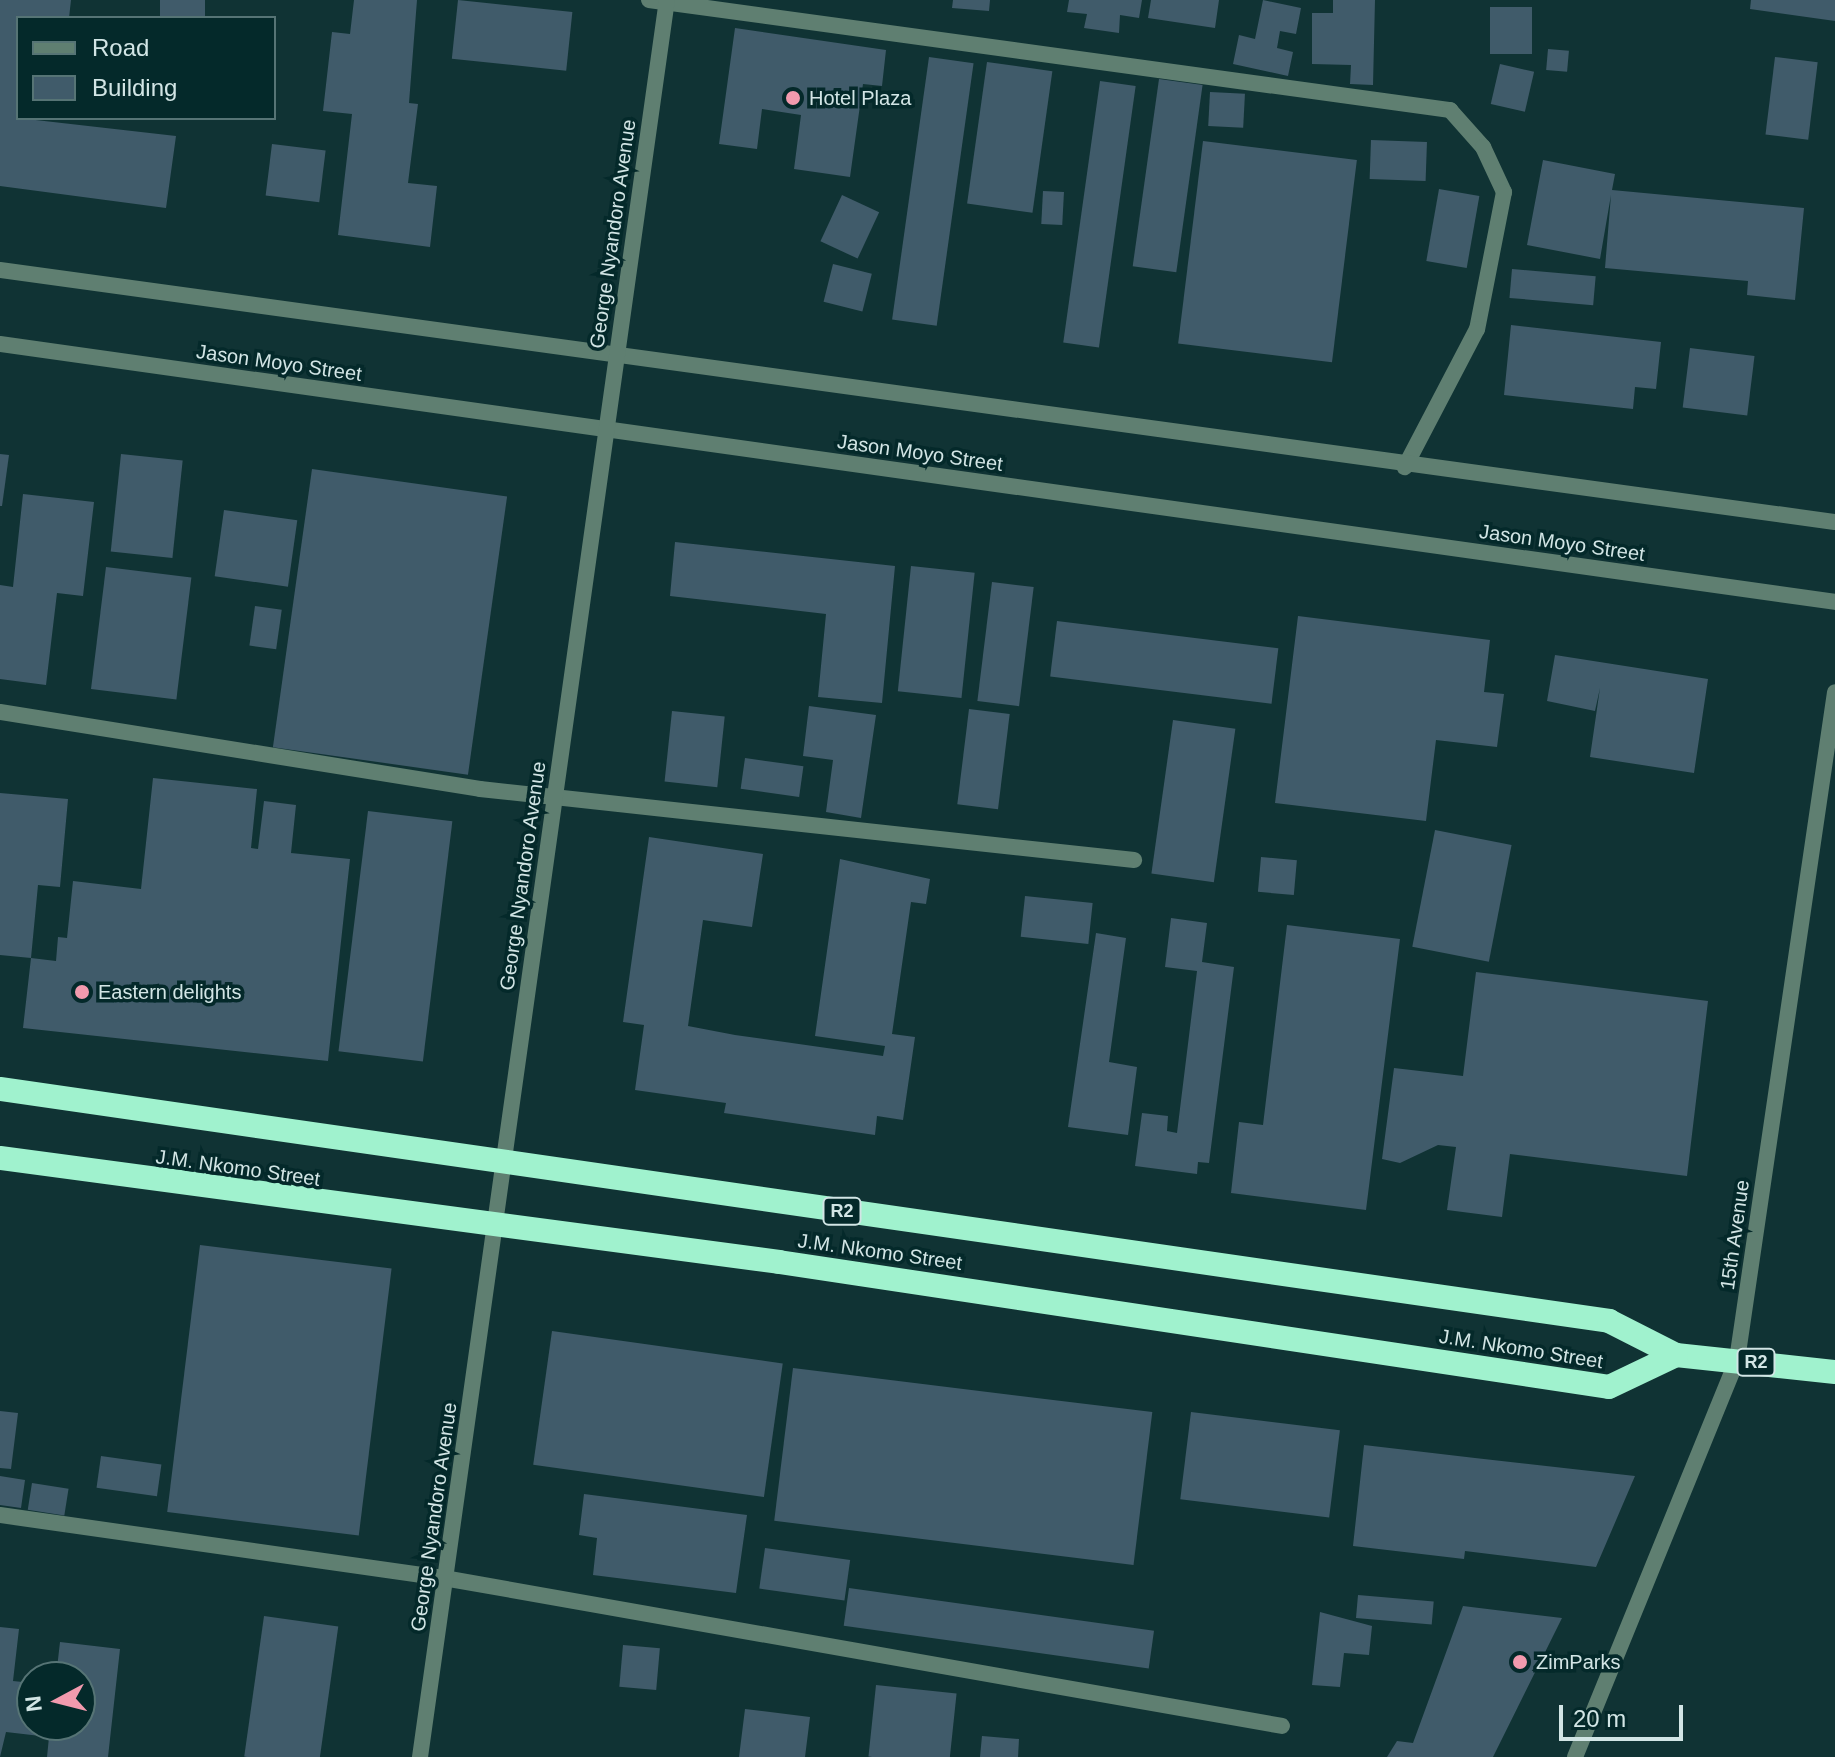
<!DOCTYPE html>
<html>
<head>
<meta charset="utf-8">
<style>
  body { margin:0 }
  #map { position:relative; width:1835px; height:1757px; overflow:hidden; background:#103334; font-family:Helvetica,sans-serif }
  div>[style] { position:absolute }
  .building>* { inset:0; background:#405b6a; transform-origin:0 0 }
  .lane>* { height:16px; margin:-8px; padding:0 8px; transform-origin:8px; border-radius:8px; background:#5f7f71 }
  .street>* { height:16px; margin:-8px; padding:0 8px; transform-origin:8px; border-radius:8px; background:#5f7f71 }
  .highway>* { height:24px; margin:-12px; padding:0 12px; transform-origin:12px; border-radius:12px; background:#a0f2ce }
  .dots>* { width:22px; height:22px; translate:-50% -50%; box-sizing:border-box; border:4px solid #04292a; border-radius:50% }
  span { translate:-50% -50%; white-space:nowrap; text-align:center; line-height:1.15; -webkit-text-stroke:7px #04292a; paint-order:stroke }
  .shield-label span { padding:2px 6px; background:#04292a; border:2px solid; border-radius:6px; -webkit-text-stroke-width:0 }
  .shield-label { font-size:18px; color:#d2e5e5; font-weight:700 }
  .poi-label { font-size:20px; color:#d2e5e5 }
  .left { translate:0 -50%; text-align:left }
  .street-label { font-size:20px; color:#d2e5e5 }
  .legend { position:absolute; left:16px; top:16px; width:260px; height:104px; box-sizing:border-box; background:#04292a; border:2px solid #567475; margin:0; padding:10px 14px; list-style:none; font-size:24px; color:#d2e5e5 }
  .legend li { display:flex; align-items:center; gap:16px; height:40px }
  .legend b { width:40px; border:2px solid #567475 }
  .north { position:absolute; left:16px; top:1661px; width:80px; height:80px; box-sizing:border-box; background:#04292a; border:2px solid #567475; border-radius:50%; rotate:263deg; font-size:22px; font-weight:700; line-height:32px; text-align:center; color:#d2e5e5 }
  .north::after { content:''; display:block; margin:auto; width:28px; height:36px; background:#f29aae; clip-path:polygon(50% 0,100% 100%,50% 72%,0 100%) }
  .scale { position:absolute; left:1559px; top:1705px; width:124px; height:36px; box-sizing:border-box; border:4px solid #d2e5e5; border-top:0; padding-left:10px; font-size:24px; line-height:28px; white-space:nowrap; color:#d2e5e5; -webkit-text-stroke:6px #04292a; paint-order:stroke }
</style>
</head>
<body>
<div id="map">
  <div class="building">
    <div style="clip-path:polygon(0 0,71px 0,69px 18px,18px 18px,18px 118px,176px 136px,166px 208px,0 186px)"></div>
    <div style="left:160px;top:0;width:45px;height:18px"></div>
    <div style="clip-path:polygon(354px 0,417px 0,409px 103px,418px 104px,408px 183px,437px 186px,430px 247px,338px 235px,352px 114px,323px 111px,332px 32px,350px 34px)"></div>
    <div style="left:458px;top:0;width:115px;height:59px;rotate:6deg"></div>
    <div style="clip-path:polygon(953px 0,990px 0,989px 11px,952px 8px)"></div>
    <div style="clip-path:polygon(1069px 0,1142px 0,1139px 18px,1120px 15px,1119px 33px,1084px 28px,1087px 14px,1067px 12px)"></div>
    <div style="clip-path:polygon(1151px 0,1219px 0,1215px 28px,1148px 18px)"></div>
    <div style="clip-path:polygon(1263px 0,1301px 8px,1296px 34px,1280px 31px,1277px 48px,1293px 52px,1288px 76px,1233px 64px,1239px 35px,1255px 39px)"></div>
    <div style="clip-path:polygon(1333px 0,1375px 0,1373px 85px,1350px 84px,1351px 65px,1312px 64px,1312px 13px,1333px 13px)"></div>
    <div style="clip-path:polygon(1751px 0,1835px 0,1835px 21px,1750px 9px)"></div>
    <div style="left:1532px;top:7px;width:47px;height:42px;rotate:90deg"></div>
    <div style="clip-path:polygon(735px 28px,886px 50px,882px 86px,863px 84px,850px 177px,794px 169px,801px 115px,762px 109px,757px 149px,719px 144px)"></div>
    <div style="left:1548px;top:49px;width:21px;height:21px;rotate:5deg"></div>
    <div style="left:929px;top:57px;width:45px;height:265px;rotate:8deg"></div>
    <div style="left:1775px;top:57px;width:43px;height:78px;rotate:7deg"></div>
    <div style="left:987px;top:62px;width:66px;height:143px;rotate:8deg"></div>
    <div style="left:1500px;top:64px;width:35px;height:41px;rotate:13deg"></div>
    <div style="left:1159px;top:79px;width:44px;height:189px;rotate:8deg"></div>
    <div style="left:1100px;top:81px;width:36px;height:264px;rotate:8deg"></div>
    <div style="left:1210px;top:92px;width:35px;height:34px;rotate:3deg"></div>
    <div style="left:1371px;top:140px;width:56px;height:39px;rotate:2deg"></div>
    <div style="left:1203px;top:141px;width:155px;height:204px;rotate:7deg"></div>
    <div style="left:272px;top:144px;width:54px;height:52px;rotate:7deg"></div>
    <div style="clip-path:polygon(1543px 160px,1615px 174px,1612px 190px,1804px 208px,1795px 300px,1747px 295px,1748px 281px,1605px 268px,1611px 195px,1600px 259px,1527px 245px)"></div>
    <div style="left:1439px;top:189px;width:41px;height:73px;rotate:10deg"></div>
    <div style="left:1043px;top:191px;width:21px;height:33px;rotate:3deg"></div>
    <div style="left:842px;top:195px;width:41px;height:51px;rotate:25deg"></div>
    <div style="left:833px;top:264px;width:40px;height:39px;rotate:14deg"></div>
    <div style="left:1512px;top:269px;width:84px;height:29px;rotate:5deg"></div>
    <div style="clip-path:polygon(1511px 325px,1661px 342px,1656px 389px,1635px 387px,1633px 409px,1504px 395px)"></div>
    <div style="left:1690px;top:348px;width:65px;height:60px;rotate:7deg"></div>
    <div style="clip-path:polygon(0 454px,9px 455px,2px 506px,0 506px)"></div>
    <div style="left:121px;top:454px;width:62px;height:98px;rotate:6deg"></div>
    <div style="left:312px;top:469px;width:197px;height:281px;rotate:8deg"></div>
    <div style="clip-path:polygon(23px 494px,94px 502px,83px 596px,57px 593px,46px 685px,0 679px,0 585px,13px 587px)"></div>
    <div style="left:224px;top:510px;width:74px;height:67px;rotate:8deg"></div>
    <div style="clip-path:polygon(675px 542px,895px 566px,882px 703px,818px 697px,826px 614px,670px 596px)"></div>
    <div style="left:911px;top:566px;width:64px;height:126px;rotate:6deg"></div>
    <div style="left:106px;top:567px;width:86px;height:123px;rotate:7deg"></div>
    <div style="left:992px;top:582px;width:42px;height:120px;rotate:7deg"></div>
    <div style="left:255px;top:606px;width:27px;height:40px;rotate:8deg"></div>
    <div style="clip-path:polygon(1298px 616px,1490px 640px,1484px 692px,1504px 694px,1497px 747px,1436px 740px,1426px 821px,1275px 803px)"></div>
    <div style="left:1057px;top:621px;width:223px;height:56px;rotate:7deg"></div>
    <div style="clip-path:polygon(1555px 655px,1708px 679px,1694px 773px,1590px 757px,1600px 688px,1595px 711px,1547px 701px)"></div>
    <div style="clip-path:polygon(809px 706px,876px 715px,861px 818px,826px 812px,833px 760px,803px 756px)"></div>
    <div style="left:969px;top:709px;width:41px;height:96px;rotate:7deg"></div>
    <div style="left:672px;top:711px;width:53px;height:71px;rotate:6deg"></div>
    <div style="left:1173px;top:720px;width:63px;height:155px;rotate:8deg"></div>
    <div style="left:745px;top:758px;width:59px;height:31px;rotate:8deg"></div>
    <div style="clip-path:polygon(153px 778px,257px 789px,251px 848px,258px 849px,264px 801px,296px 805px,291px 853px,350px 859px,328px 1061px,23px 1028px,31px 958px,56px 961px,58px 937px,67px 938px,73px 881px,141px 889px)"></div>
    <div style="clip-path:polygon(0 793px,68px 799px,60px 887px,38px 885px,31px 958px,0 955px)"></div>
    <div style="left:368px;top:811px;width:85px;height:242px;rotate:7deg"></div>
    <div style="left:1435px;top:830px;width:78px;height:119px;rotate:11deg"></div>
    <div style="clip-path:polygon(649px 837px,763px 854px,752px 927px,703px 920px,688px 1026px,735px 1035px,883px 1056px,885px 1046px,815px 1036px,840px 859px,930px 879px,926px 904px,911px 902px,892px 1034px,915px 1037px,903px 1120px,877px 1116px,875px 1135px,724px 1113px,726px 1103px,635px 1090px,644px 1025px,623px 1022px)"></div>
    <div style="left:1261px;top:857px;width:36px;height:35px;rotate:5deg"></div>
    <div style="left:1025px;top:896px;width:68px;height:41px;rotate:6deg"></div>
    <div style="clip-path:polygon(1171px 918px,1207px 923px,1202px 962px,1234px 967px,1209px 1163px,1198px 1162px,1197px 1174px,1135px 1166px,1142px 1113px,1168px 1116px,1167px 1131px,1177px 1133px,1197px 971px,1165px 967px)"></div>
    <div style="clip-path:polygon(1287px 925px,1400px 939px,1366px 1210px,1231px 1193px,1239px 1122px,1263px 1125px)"></div>
    <div style="clip-path:polygon(1096px 933px,1126px 938px,1109px 1062px,1137px 1067px,1128px 1135px,1068px 1127px)"></div>
    <div style="clip-path:polygon(1476px 972px,1708px 1001px,1687px 1176px,1510px 1154px,1502px 1217px,1447px 1210px,1456px 1147px,1438px 1145px,1400px 1163px,1382px 1159px,1394px 1068px,1463px 1076px)"></div>
    <div style="left:200px;top:1245px;width:193px;height:269px;rotate:7deg"></div>
    <div style="left:552px;top:1331px;width:233px;height:135px;rotate:8deg"></div>
    <div style="left:793px;top:1368px;width:362px;height:154px;rotate:7deg"></div>
    <div style="clip-path:polygon(0 1411px,18px 1413px,11px 1469px,0 1468px)"></div>
    <div style="left:1191px;top:1412px;width:150px;height:88px;rotate:7deg"></div>
    <div style="clip-path:polygon(1364px 1445px,1475px 1458px,1635px 1476px,1596px 1567px,1465px 1551px,1464px 1559px,1353px 1546px)"></div>
    <div style="left:101px;top:1456px;width:61px;height:32px;rotate:8deg"></div>
    <div style="clip-path:polygon(0 1476px,25px 1480px,21px 1508px,0 1505px)"></div>
    <div style="left:32px;top:1483px;width:37px;height:27px;rotate:9deg"></div>
    <div style="clip-path:polygon(584px 1494px,747px 1515px,736px 1593px,593px 1575px,597px 1538px,579px 1535px)"></div>
    <div style="left:765px;top:1548px;width:86px;height:41px;rotate:8deg"></div>
    <div style="left:849px;top:1588px;width:308px;height:38px;rotate:8deg"></div>
    <div style="left:1358px;top:1595px;width:76px;height:23px;rotate:5deg"></div>
    <div style="clip-path:polygon(1463px 1606px,1562px 1618px,1493px 1757px,1387px 1757px,1397px 1741px,1413px 1743px)"></div>
    <div style="clip-path:polygon(1320px 1612px,1372px 1626px,1369px 1655px,1344px 1653px,1340px 1687px,1312px 1685px)"></div>
    <div style="left:264px;top:1616px;width:75px;height:142px;rotate:8deg"></div>
    <div style="clip-path:polygon(0 1627px,19px 1629px,13px 1681px,32px 1683px,32px 1725px,80px 1725px,80px 1677px,56px 1677px,60px 1642px,120px 1649px,108px 1757px,47px 1757px,49px 1737px,6px 1732px,0 1757px)"></div>
    <div style="left:623px;top:1645px;width:37px;height:42px;rotate:5deg"></div>
    <div style="left:876px;top:1685px;width:81px;height:72px;rotate:6deg"></div>
    <div style="clip-path:polygon(745px 1709px,810px 1717px,805px 1757px,739px 1757px)"></div>
    <div style="clip-path:polygon(982px 1736px,1019px 1739px,1018px 1757px,980px 1757px)"></div>
  </div>
  <div class="lane">
    <div style="left:649px;top:0;width:809px;rotate:7.82deg"></div>
    <div style="left:1450px;top:110px;width:50px;rotate:48.3deg"></div>
    <div style="left:1483px;top:147px;width:50px;rotate:65deg"></div>
    <div style="left:1504px;top:192px;width:140px;rotate:101.1deg"></div>
    <div style="left:1477px;top:329px;width:156px;rotate:117.6deg"></div>
    <div style="left:0;top:712px;width:486px;rotate:9.1deg"></div>
    <div style="left:480px;top:789px;width:658px;rotate:6.2deg"></div>
    <div style="left:0;top:1515px;width:442px;rotate:8.1deg"></div>
    <div style="left:438px;top:1577px;width:857px;rotate:10.01deg"></div>
  </div>
  <div class="street">
    <div style="left:0;top:270px;width:1852px;rotate:7.82deg"></div>
    <div style="left:0;top:344px;width:1853px;rotate:8deg"></div>
    <div style="left:420px;top:1757px;width:1774px;rotate:-82deg"></div>
    <div style="left:1575px;top:1757px;width:429px;rotate:-67.8deg"></div>
    <div style="left:1737px;top:1360px;width:675px;rotate:-81.65deg"></div>
  </div>
  <div class="highway">
    <div style="left:0;top:1089px;width:1626px;rotate:8.2deg"></div>
    <div style="left:1609px;top:1321px;width:75px;rotate:26.9deg"></div>
    <div style="left:1676px;top:1355px;width:160px;rotate:6.1deg"></div>
    <div style="left:0;top:1158px;width:786px;rotate:7.6deg"></div>
    <div style="left:779px;top:1262px;width:839px;rotate:8.56deg"></div>
    <div style="left:1609px;top:1387px;width:74px;rotate:-25.5deg"></div>
  </div>
  <div class="dots">
    <div style="left:793px;top:98px;background:#f29aae"></div>
    <div style="left:82px;top:992px;background:#f29aae"></div>
    <div style="left:1520px;top:1662px;background:#f29aae"></div>
  </div>
  <div class="shield-label">
    <span style="left:842px;top:1211px">R2</span>
    <span style="left:1756px;top:1362px">R2</span>
  </div>
  <div class="poi-label">
    <span class="left" style="left:809px;top:98px">Hotel Plaza</span>
    <span class="left" style="left:98px;top:992px">Eastern delights</span>
    <span class="left" style="left:1536px;top:1662px">ZimParks</span>
  </div>
  <div class="street-label">
    <span style="left:613px;top:234px;rotate:-82deg">George Nyandoro Avenue</span>
    <span style="left:279px;top:363px;rotate:8deg">Jason Moyo Street</span>
    <span style="left:920px;top:453px;rotate:8deg">Jason Moyo Street</span>
    <span style="left:1562px;top:543px;rotate:8deg">Jason Moyo Street</span>
    <span style="left:523px;top:876px;rotate:-82deg">George Nyandoro Avenue</span>
    <span style="left:238px;top:1168px;rotate:8deg">J.M. Nkomo Street</span>
    <span style="left:1735px;top:1235px;rotate:-82deg">15th Avenue</span>
    <span style="left:880px;top:1252px;rotate:8deg">J.M. Nkomo Street</span>
    <span style="left:1521px;top:1349px;rotate:9deg">J.M. Nkomo Street</span>
    <span style="left:434px;top:1517px;rotate:-82deg">George Nyandoro Avenue</span>
  </div>
  <ul class="legend">
  <li><b style="height:10px;background:#5f7f71"></b>Road</li>
  <li><b style="height:22px;background:#405b6a"></b>Building</li>
  </ul>
  <div class="north">N</div>
  <div class="scale">20 m</div>
</div>
</body>
</html>
